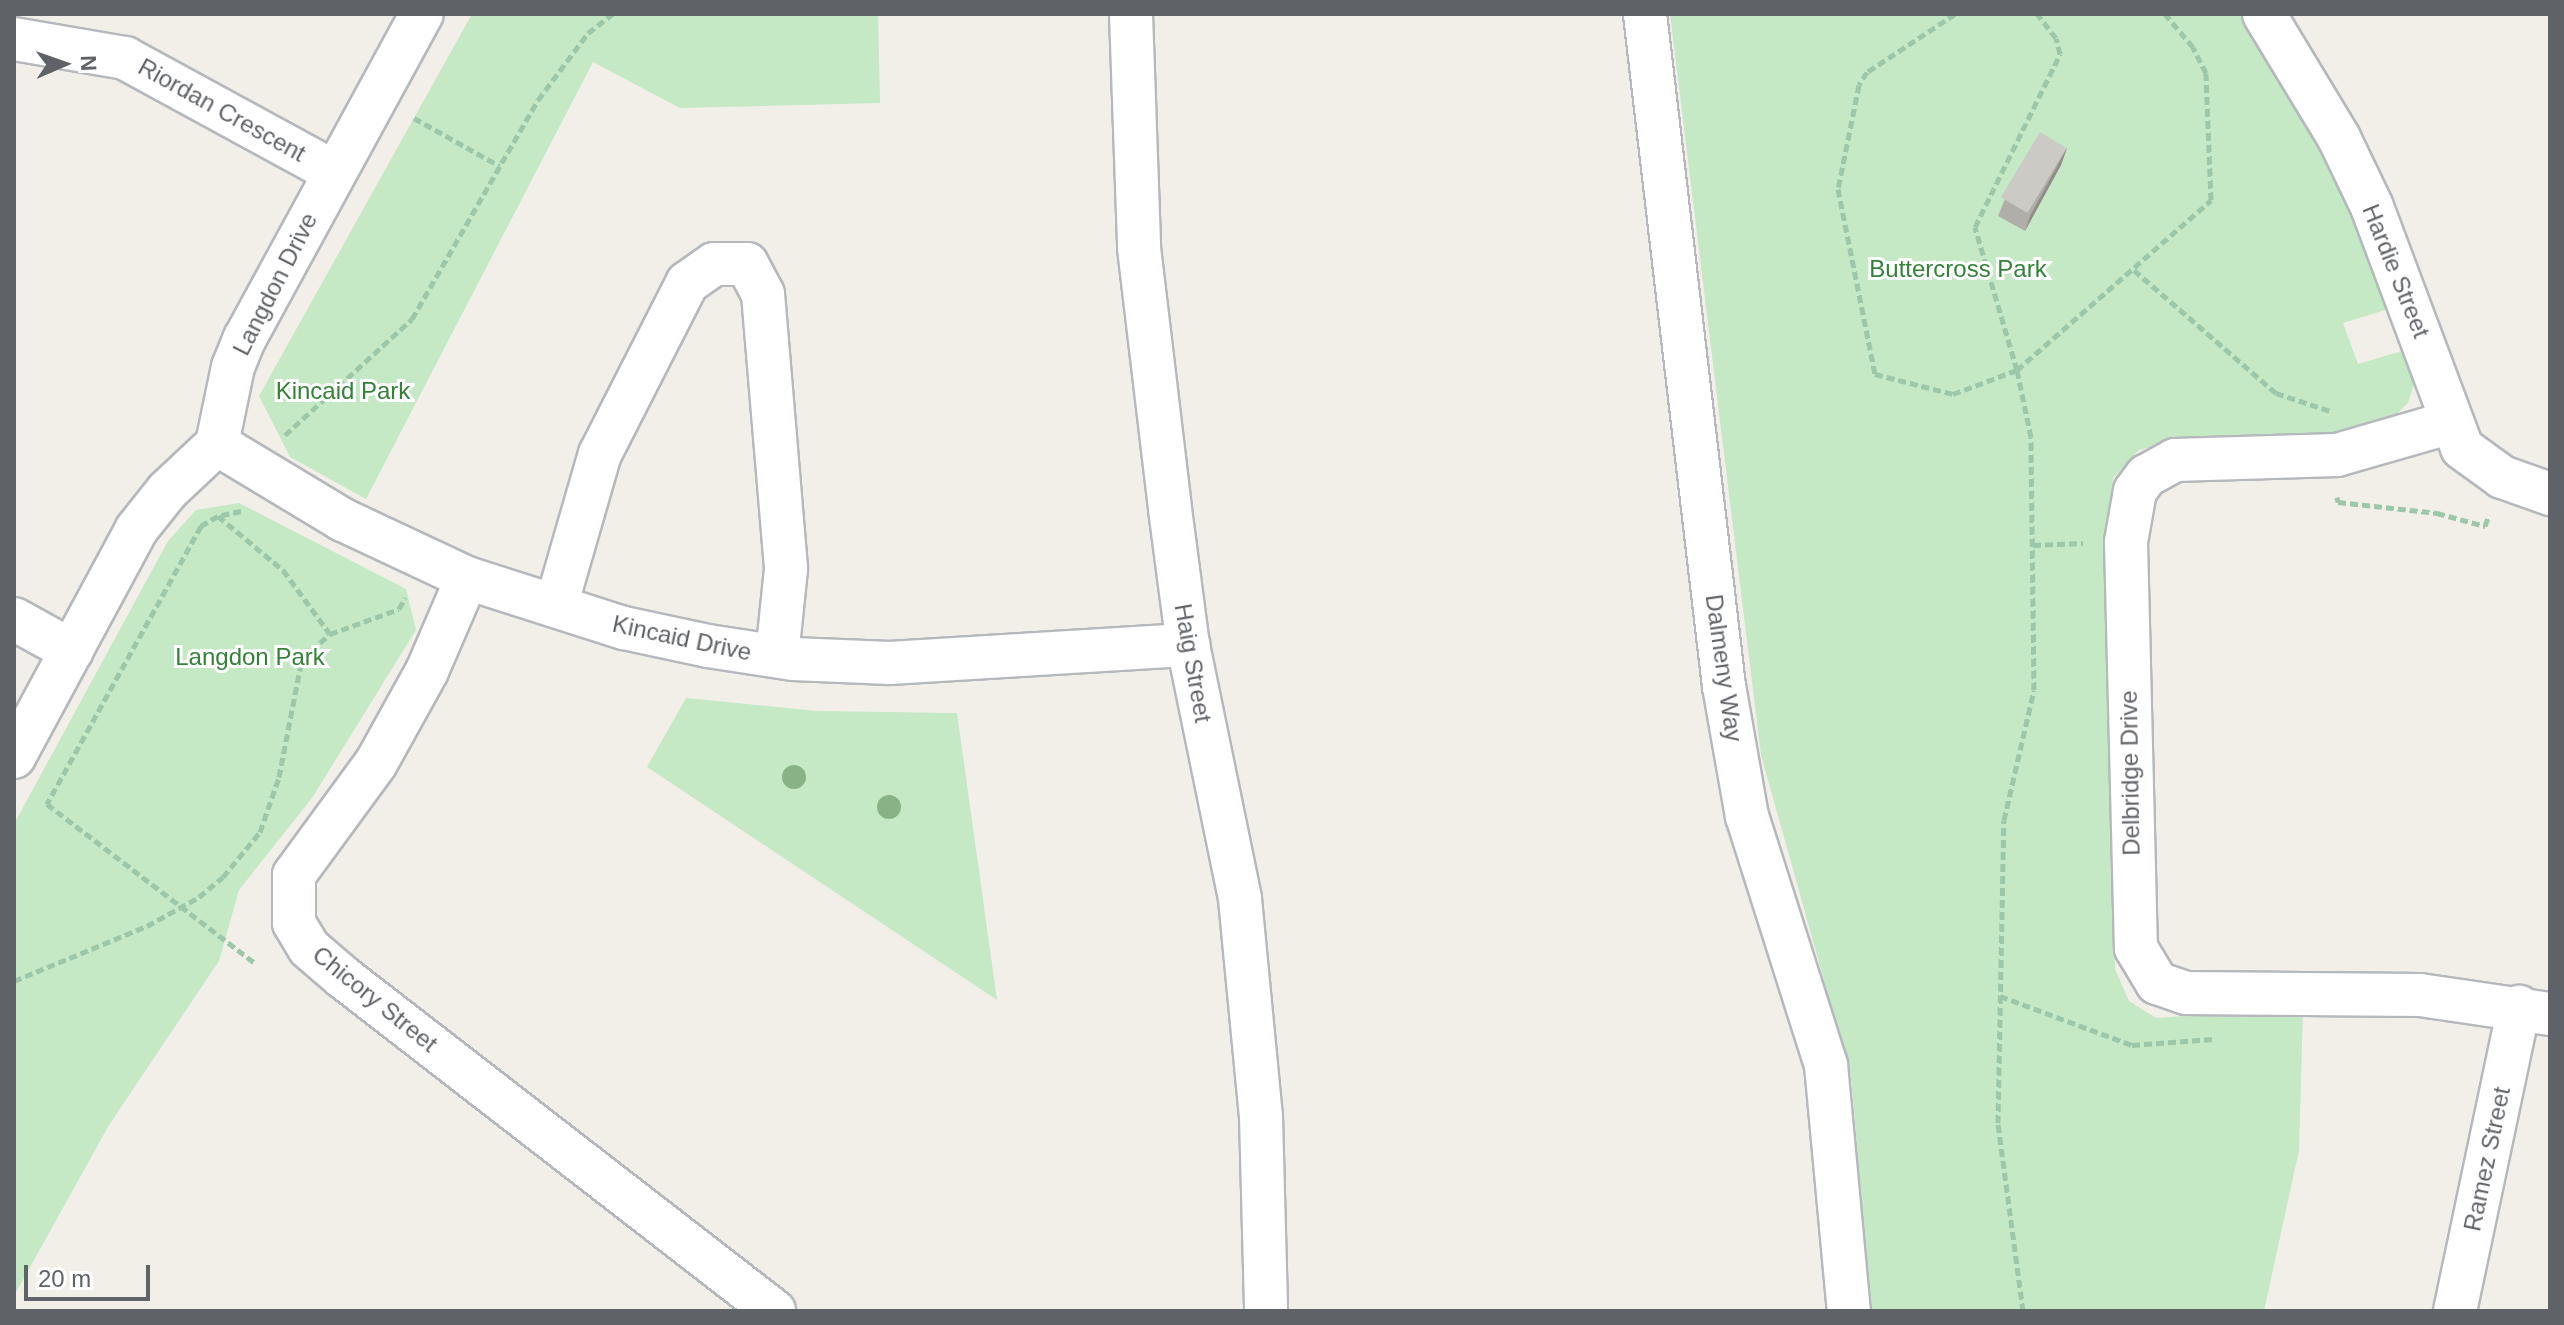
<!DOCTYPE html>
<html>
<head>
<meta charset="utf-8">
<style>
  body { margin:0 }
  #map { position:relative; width:2564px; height:1325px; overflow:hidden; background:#f1efe8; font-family:Arial,sans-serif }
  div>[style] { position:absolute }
  .green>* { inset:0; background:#c5e8c5 }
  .path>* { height:5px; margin-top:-2.5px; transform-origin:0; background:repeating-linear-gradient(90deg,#9cc7a9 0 8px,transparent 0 12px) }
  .roads { filter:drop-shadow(2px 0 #b5b8bc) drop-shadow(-2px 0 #b5b8bc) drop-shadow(0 2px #b5b8bc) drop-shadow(0 -2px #b5b8bc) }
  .minor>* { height:42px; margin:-21px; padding:0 21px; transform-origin:21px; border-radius:21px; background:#fff }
  .trees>* { width:24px; height:24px; margin:-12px; border-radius:50%; background:#89b387 }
  .wall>* { inset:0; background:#afaea9 }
  .shaded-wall>* { inset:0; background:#8f8d8a }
  .building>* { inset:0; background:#cccac5; transform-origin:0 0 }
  span { translate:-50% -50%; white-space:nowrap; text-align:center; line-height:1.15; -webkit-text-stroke:6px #fff; paint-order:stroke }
  .street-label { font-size:24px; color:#5f6368 }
  .park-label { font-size:24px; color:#348238 }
  .frame { position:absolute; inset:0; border:16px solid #5f6368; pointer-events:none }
  .north { position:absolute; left:24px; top:24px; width:80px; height:80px; -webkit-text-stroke:6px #fff; paint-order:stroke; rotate:88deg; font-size:22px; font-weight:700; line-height:32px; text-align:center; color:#5f6368 }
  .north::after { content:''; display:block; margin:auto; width:28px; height:36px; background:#5f6368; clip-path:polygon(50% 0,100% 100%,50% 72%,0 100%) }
  .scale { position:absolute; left:24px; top:1265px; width:126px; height:36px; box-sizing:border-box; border:4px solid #5f6368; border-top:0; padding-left:10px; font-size:24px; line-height:28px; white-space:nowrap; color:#5f6368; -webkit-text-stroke:6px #fff; paint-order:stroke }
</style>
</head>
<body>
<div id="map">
  <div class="green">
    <div style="clip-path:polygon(472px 14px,878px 14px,880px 103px,680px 108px,593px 62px,366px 499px,290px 457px,259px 396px)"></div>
    <div style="clip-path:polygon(1670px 14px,2241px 14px,2295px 93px,2350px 198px,2395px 307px,2343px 323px,2358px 364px,2409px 349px,2416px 378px,2408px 403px,2390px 420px,2339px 438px,2189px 438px,2139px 450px,2113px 478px,2108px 617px,2115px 969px,2129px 1001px,2156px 1018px,2303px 1008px,2299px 1150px,2264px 1311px,1871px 1311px,1851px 1077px,1761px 755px)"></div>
    <div style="clip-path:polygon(239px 503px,406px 589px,416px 630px,312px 798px,239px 890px,219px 961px,109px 1125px,14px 1296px,14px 824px,168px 541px,196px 510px)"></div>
    <div style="clip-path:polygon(686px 698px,816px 711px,957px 713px,997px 1000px,647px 767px)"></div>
  </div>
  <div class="path">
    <div style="left:1955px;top:14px;width:105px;rotate:146.6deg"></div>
    <div style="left:1867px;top:72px;width:15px;rotate:122deg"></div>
    <div style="left:1859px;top:85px;width:106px;rotate:101.4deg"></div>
    <div style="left:1838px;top:189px;width:189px;rotate:78.7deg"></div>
    <div style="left:1875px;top:374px;width:81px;rotate:14.4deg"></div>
    <div style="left:1953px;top:394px;width:68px;rotate:-20.6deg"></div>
    <div style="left:2017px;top:370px;width:258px;rotate:-41.2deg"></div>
    <div style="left:2211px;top:200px;width:127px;rotate:-92.3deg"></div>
    <div style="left:2206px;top:73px;width:29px;rotate:-117deg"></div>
    <div style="left:2193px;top:47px;width:43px;rotate:-130.3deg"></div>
    <div style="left:414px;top:118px;width:98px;rotate:29.2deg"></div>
    <div style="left:2134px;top:270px;width:188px;rotate:40.9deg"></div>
    <div style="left:2276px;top:393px;width:57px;rotate:18.4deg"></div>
    <div style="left:285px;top:435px;width:172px;rotate:-42.4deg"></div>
    <div style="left:412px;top:319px;width:253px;rotate:-60.1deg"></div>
    <div style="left:538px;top:100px;width:84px;rotate:-53.3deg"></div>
    <div style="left:588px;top:33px;width:31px;rotate:-38deg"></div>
    <div style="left:2337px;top:497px;width:5px;rotate:79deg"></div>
    <div style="left:2338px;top:502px;width:100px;rotate:6.3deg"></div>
    <div style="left:2437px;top:513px;width:50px;rotate:15.2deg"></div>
    <div style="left:2485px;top:526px;width:12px;rotate:-70deg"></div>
    <div style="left:241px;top:511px;width:24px;rotate:168deg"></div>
    <div style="left:218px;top:516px;width:85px;rotate:39.7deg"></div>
    <div style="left:283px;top:570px;width:79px;rotate:53.7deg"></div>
    <div style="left:218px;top:516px;width:20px;rotate:150deg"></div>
    <div style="left:201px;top:526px;width:318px;rotate:119deg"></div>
    <div style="left:47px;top:804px;width:263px;rotate:37.4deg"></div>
    <div style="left:2033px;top:545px;width:50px;rotate:-2.3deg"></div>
    <div style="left:14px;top:981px;width:144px;rotate:-22.5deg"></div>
    <div style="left:147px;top:926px;width:60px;rotate:-29.1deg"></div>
    <div style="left:199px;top:897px;width:31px;rotate:-40deg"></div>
    <div style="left:223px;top:877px;width:58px;rotate:-50.6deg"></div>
    <div style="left:260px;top:832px;width:58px;rotate:-70.9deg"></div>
    <div style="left:279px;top:777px;width:120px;rotate:-79deg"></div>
    <div style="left:302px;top:659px;width:38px;rotate:-42deg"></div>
    <div style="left:330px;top:634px;width:73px;rotate:-19.9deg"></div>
    <div style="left:399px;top:609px;width:13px;rotate:-61deg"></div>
    <div style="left:2000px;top:996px;width:141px;rotate:20.4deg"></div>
    <div style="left:2132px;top:1045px;width:81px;rotate:-4.2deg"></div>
    <div style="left:2023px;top:1311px;width:190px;rotate:-97.6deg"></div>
    <div style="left:1998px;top:1123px;width:303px;rotate:-88.9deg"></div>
    <div style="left:2004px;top:820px;width:133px;rotate:-77deg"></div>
    <div style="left:2034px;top:690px;width:253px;rotate:-90.7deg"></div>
    <div style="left:2031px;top:437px;width:68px;rotate:-101.8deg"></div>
    <div style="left:2017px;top:370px;width:149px;rotate:-106.4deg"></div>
    <div style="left:1975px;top:227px;width:193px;rotate:-63.8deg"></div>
    <div style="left:2060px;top:54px;width:16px;rotate:-104deg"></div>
    <div style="left:2056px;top:38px;width:31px;rotate:-128deg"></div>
  </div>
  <div class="roads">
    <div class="minor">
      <div style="left:1131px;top:14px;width:234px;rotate:88deg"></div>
      <div style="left:1139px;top:248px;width:263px;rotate:83.2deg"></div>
      <div style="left:1170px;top:509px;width:137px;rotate:82.5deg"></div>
      <div style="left:1188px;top:645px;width:259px;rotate:78.4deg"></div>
      <div style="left:1240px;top:899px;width:218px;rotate:84.5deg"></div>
      <div style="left:1261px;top:1116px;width:195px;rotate:88.5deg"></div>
      <div style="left:1645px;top:14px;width:677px;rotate:83.3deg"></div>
      <div style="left:1724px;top:686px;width:132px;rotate:80deg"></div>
      <div style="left:1747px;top:816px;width:261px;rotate:72.4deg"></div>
      <div style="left:1826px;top:1065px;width:247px;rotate:84.7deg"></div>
      <div style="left:2264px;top:14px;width:145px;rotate:58.8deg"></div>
      <div style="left:2339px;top:138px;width:76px;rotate:64.4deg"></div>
      <div style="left:2372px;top:207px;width:257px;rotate:69.5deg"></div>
      <div style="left:2462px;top:448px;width:49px;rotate:35.9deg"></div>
      <div style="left:2502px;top:477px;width:51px;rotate:19.5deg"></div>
      <div style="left:14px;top:39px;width:113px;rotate:9.7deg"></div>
      <div style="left:125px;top:58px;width:238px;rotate:28.6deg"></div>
      <div style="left:2448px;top:423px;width:116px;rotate:163.9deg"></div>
      <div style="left:2337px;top:455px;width:162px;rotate:178.2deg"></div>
      <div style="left:2175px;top:460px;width:33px;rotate:151deg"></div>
      <div style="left:2146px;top:476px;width:19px;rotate:126deg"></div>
      <div style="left:2135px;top:491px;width:52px;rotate:100deg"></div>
      <div style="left:2126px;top:542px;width:406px;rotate:88.6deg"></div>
      <div style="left:2136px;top:948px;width:41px;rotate:59deg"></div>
      <div style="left:2157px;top:983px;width:31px;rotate:19deg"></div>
      <div style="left:2186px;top:993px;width:234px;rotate:0.5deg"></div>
      <div style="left:2420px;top:995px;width:131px;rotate:8.3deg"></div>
      <div style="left:217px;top:444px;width:147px;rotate:31.1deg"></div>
      <div style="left:343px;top:520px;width:137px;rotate:25.1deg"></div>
      <div style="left:467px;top:578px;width:165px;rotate:17.7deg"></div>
      <div style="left:624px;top:628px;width:86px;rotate:12.1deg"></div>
      <div style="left:708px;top:646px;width:86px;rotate:8.7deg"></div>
      <div style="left:793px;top:659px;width:97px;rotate:2.4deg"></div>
      <div style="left:890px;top:663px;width:299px;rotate:-3.5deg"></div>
      <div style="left:467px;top:578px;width:101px;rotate:113.3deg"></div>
      <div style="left:427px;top:671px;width:105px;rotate:119deg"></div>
      <div style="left:376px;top:763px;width:139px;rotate:126.2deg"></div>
      <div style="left:294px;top:875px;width:48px;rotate:90deg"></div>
      <div style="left:294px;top:923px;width:29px;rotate:59deg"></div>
      <div style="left:309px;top:948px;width:46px;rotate:40.6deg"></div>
      <div style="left:344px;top:978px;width:544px;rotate:37.75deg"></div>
      <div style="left:556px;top:606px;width:158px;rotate:-73.9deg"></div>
      <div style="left:600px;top:454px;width:192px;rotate:-63deg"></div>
      <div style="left:687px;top:283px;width:33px;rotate:-35deg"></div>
      <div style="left:714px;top:264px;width:33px"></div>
      <div style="left:747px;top:264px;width:34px;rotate:62deg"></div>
      <div style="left:763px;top:294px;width:276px;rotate:85.2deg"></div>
      <div style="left:786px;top:569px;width:87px;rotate:95.9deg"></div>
      <div style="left:14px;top:619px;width:66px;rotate:28.9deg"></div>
      <div style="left:14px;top:757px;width:258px;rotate:-61.7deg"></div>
      <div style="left:136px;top:530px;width:50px;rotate:-51.5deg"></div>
      <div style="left:167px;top:491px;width:69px;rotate:-43.2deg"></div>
      <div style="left:217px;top:444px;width:79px;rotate:-78.3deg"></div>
      <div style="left:233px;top:367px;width:31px;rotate:-68deg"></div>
      <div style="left:245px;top:338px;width:369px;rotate:-61.4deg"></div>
      <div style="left:2455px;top:1311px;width:311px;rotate:-78.1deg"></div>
    </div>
  </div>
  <div class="trees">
    <div style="left:794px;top:777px"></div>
    <div style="left:889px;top:807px"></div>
  </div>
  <div class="wall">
    <div style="clip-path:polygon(2067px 148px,2061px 165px,2025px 231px,1998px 216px,2005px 199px)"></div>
  </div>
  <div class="shaded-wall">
    <div style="clip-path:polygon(2067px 148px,2061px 165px,2025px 231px,2031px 214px)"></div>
  </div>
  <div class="building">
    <div style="left:2040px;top:132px;width:31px;height:76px;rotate:31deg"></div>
  </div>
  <div class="street-label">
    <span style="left:222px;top:110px;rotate:29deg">Riordan Crescent</span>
    <span style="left:2396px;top:271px;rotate:68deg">Hardie Street</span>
    <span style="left:275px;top:284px;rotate:-63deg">Langdon Drive</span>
    <span style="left:682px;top:638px;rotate:12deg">Kincaid Drive</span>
    <span style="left:1193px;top:663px;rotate:80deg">Haig Street</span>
    <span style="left:1724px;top:668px;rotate:82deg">Dalmeny Way</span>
    <span style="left:2130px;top:773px;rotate:-91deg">Delbridge Drive</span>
    <span style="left:375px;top:999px;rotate:39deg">Chicory Street</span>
    <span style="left:2487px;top:1159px;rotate:-78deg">Ramez Street</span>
  </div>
  <div class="park-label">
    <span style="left:1958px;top:269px">Buttercross Park</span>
    <span style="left:343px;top:391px">Kincaid Park</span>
    <span style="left:250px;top:657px">Langdon Park</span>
  </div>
  <div class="frame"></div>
  <div class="north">N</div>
  <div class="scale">20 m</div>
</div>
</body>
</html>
